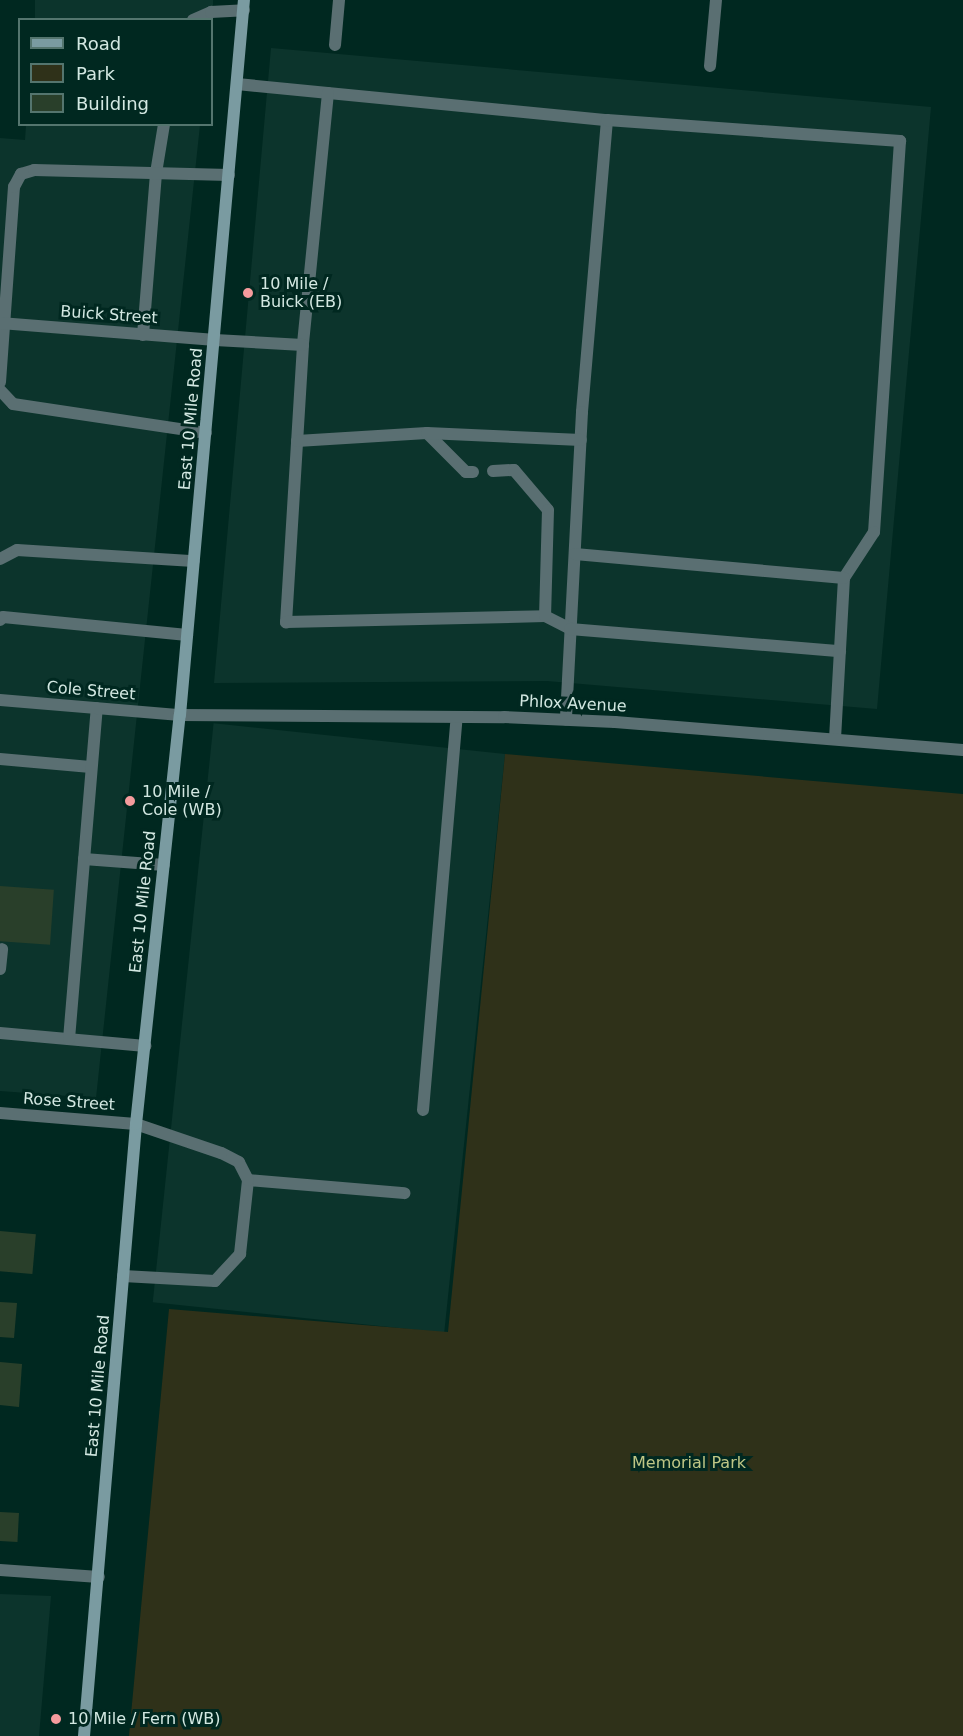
<!DOCTYPE html>
<html>
<head>
<meta charset="utf-8">
<style>
  body { margin:0 }
  #map { position:relative; width:963px; height:1736px; overflow:hidden; background:#002820; font-family:"DejaVu Sans",sans-serif }
  div>[style] { position:absolute }
  .built>* { inset:0; background:#0c342c; transform-origin:0 0 }
  .green>* { inset:0; background:#2f3119 }
  .building>* { inset:0; background:#293f2a; transform-origin:0 0 }
  .lane>* { height:12px; margin:-6px; padding:0 6px; transform-origin:6px; border-radius:6px; background:#5a6f72 }
  .street>* { height:12px; margin:-6px; padding:0 6px; transform-origin:6px; border-radius:6px; background:#5a6f72 }
  .secondary>* { height:12px; margin:-6px; padding:0 6px; transform-origin:6px; border-radius:6px; background:#7a9ba1 }
  .dots>* { width:16px; height:16px; translate:-50% -50%; box-sizing:border-box; border:3px solid #002820; border-radius:50% }
  span { translate:-50% -50%; white-space:nowrap; text-align:center; line-height:1.15; -webkit-text-stroke:6px #002820; paint-order:stroke }
  .poi-label { font-size:16px; color:#d3e8e2 }
  .left { translate:0 -50%; text-align:left }
  .street-label { font-size:16px; color:#d3e8e2 }
  .park-label { font-size:16px; color:#bfc786 }
  .legend { position:absolute; left:18px; top:18px; width:195px; height:108px; box-sizing:border-box; background:#002820; border:2px solid #54756e; margin:0; padding:8px 10px; list-style:none; font-size:18px; color:#d3e8e2 }
  .legend li { display:flex; align-items:center; gap:12px; height:30px }
  .legend b { width:30px; border:2px solid #54756e }
</style>
</head>
<body>
<div id="map">
  <div class="built">
    <div style="left:35px;top:0;width:178px;height:20px"></div>
    <div style="clip-path:polygon(271px 48px,931px 107px,877px 709px,547px 681px,214px 683px)"></div>
    <div style="clip-path:polygon(26px 125px,200px 125px,96px 1098px,0 1091px,0 138px,25px 140px)"></div>
    <div style="left:505px;top:754px;width:582px;height:293px;rotate:96deg"></div>
    <div style="clip-path:polygon(0 1594px,51px 1596px,39px 1736px,0 1736px)"></div>
  </div>
  <div class="green">
    <div style="clip-path:polygon(505px 754px,963px 794px,963px 1736px,129px 1736px,169px 1309px,448px 1332px)"></div>
  </div>
  <div class="building">
    <div style="left:0;top:886px;width:54px;height:55px;rotate:4deg"></div>
    <div style="left:0;top:1231px;width:36px;height:40px;rotate:5deg"></div>
    <div style="clip-path:polygon(0 1302px,17px 1303px,14px 1338px,0 1337px)"></div>
    <div style="clip-path:polygon(0 1362px,22px 1364px,19px 1407px,0 1405px)"></div>
    <div style="left:0;top:1512px;width:19px;height:29px;rotate:3deg"></div>
  </div>
  <div class="lane">
    <div style="left:193px;top:20px;width:20px;rotate:-24deg"></div>
    <div style="left:211px;top:12px;width:33px;rotate:-3deg"></div>
    <div style="left:335px;top:45px;width:45px;rotate:-84.9deg"></div>
    <div style="left:237px;top:84px;width:372px;rotate:5.6deg"></div>
    <div style="left:607px;top:120px;width:293px;rotate:94.9deg"></div>
    <div style="left:582px;top:412px;width:308px;rotate:93deg"></div>
    <div style="left:328px;top:93px;width:253px;rotate:95.7deg"></div>
    <div style="left:303px;top:345px;width:278px;rotate:93.5deg"></div>
    <div style="left:286px;top:622px;width:259px;rotate:-1.3deg"></div>
    <div style="left:545px;top:616px;width:28px;rotate:27deg"></div>
    <div style="left:570px;top:629px;width:271px;rotate:4.7deg"></div>
    <div style="left:607px;top:120px;width:294px;rotate:4.1deg"></div>
    <div style="left:900px;top:141px;width:392px;rotate:93.8deg"></div>
    <div style="left:874px;top:532px;width:55px;rotate:123.1deg"></div>
    <div style="left:844px;top:578px;width:161px;rotate:93.2deg"></div>
    <div style="left:143px;top:335px;width:163px;rotate:-85.4deg"></div>
    <div style="left:156px;top:173px;width:50px;rotate:-80.7deg"></div>
    <div style="left:215px;top:340px;width:88px;rotate:3.3deg"></div>
    <div style="left:0;top:382px;width:196px;rotate:-85.9deg"></div>
    <div style="left:14px;top:187px;width:15px;rotate:-62deg"></div>
    <div style="left:21px;top:174px;width:14px;rotate:-17deg"></div>
    <div style="left:34px;top:170px;width:195px;rotate:1.5deg"></div>
    <div style="left:0;top:390px;width:19px;rotate:47deg"></div>
    <div style="left:13px;top:404px;width:195px;rotate:8.5deg"></div>
    <div style="left:427px;top:433px;width:55px;rotate:45deg"></div>
    <div style="left:466px;top:472px;width:7px"></div>
    <div style="left:297px;top:441px;width:130px;rotate:-3.5deg"></div>
    <div style="left:427px;top:433px;width:154px;rotate:2.6deg"></div>
    <div style="left:493px;top:471px;width:21px;rotate:-3deg"></div>
    <div style="left:514px;top:470px;width:52px;rotate:49.6deg"></div>
    <div style="left:548px;top:510px;width:106px;rotate:91.6deg"></div>
    <div style="left:575px;top:554px;width:270px;rotate:5.1deg"></div>
    <div style="left:0;top:559px;width:19px;rotate:-28deg"></div>
    <div style="left:17px;top:550px;width:177px;rotate:3.6deg"></div>
    <div style="left:0;top:620px;width:4px;rotate:-45deg"></div>
    <div style="left:3px;top:617px;width:185px;rotate:5.6deg"></div>
    <div style="left:0;top:759px;width:91px;rotate:5deg"></div>
    <div style="left:84px;top:859px;width:80px;rotate:4.3deg"></div>
    <div style="left:0;top:969px;width:20px;rotate:-84deg"></div>
    <div style="left:0;top:1033px;width:146px;rotate:5.1deg"></div>
    <div style="left:69px;top:1039px;width:332px;rotate:-85.2deg"></div>
    <div style="left:423px;top:1110px;width:394px;rotate:-85.1deg"></div>
    <div style="left:248px;top:1180px;width:157px;rotate:4.8deg"></div>
    <div style="left:123px;top:1276px;width:92px;rotate:3.1deg"></div>
    <div style="left:215px;top:1281px;width:37px;rotate:-47deg"></div>
    <div style="left:240px;top:1254px;width:74px;rotate:-83.8deg"></div>
    <div style="left:248px;top:1180px;width:20px;rotate:-117deg"></div>
    <div style="left:239px;top:1162px;width:20px;rotate:-153deg"></div>
    <div style="left:221px;top:1153px;width:90px;rotate:-161.2deg"></div>
  </div>
  <div class="street">
    <div style="left:710px;top:66px;width:66px;rotate:-84.8deg"></div>
    <div style="left:0;top:323px;width:216px;rotate:4.5deg"></div>
    <div style="left:0;top:700px;width:181px;rotate:4.8deg"></div>
    <div style="left:180px;top:715px;width:324px;rotate:0.4deg"></div>
    <div style="left:504px;top:717px;width:111px;rotate:2.6deg"></div>
    <div style="left:615px;top:722px;width:349px;rotate:4.6deg"></div>
    <div style="left:0;top:1113px;width:136px;rotate:4.6deg"></div>
    <div style="left:0;top:1570px;width:99px;rotate:4deg"></div>
  </div>
  <div class="secondary">
    <div style="left:84px;top:1736px;width:614px;rotate:-85.14deg"></div>
    <div style="left:136px;top:1124px;width:411px;rotate:-83.9deg"></div>
    <div style="left:180px;top:715px;width:718px;rotate:-84.89deg"></div>
  </div>
  <div class="dots">
    <div style="left:248px;top:293px;background:#f59b9d"></div>
    <div style="left:130px;top:801px;background:#f59b9d"></div>
    <div style="left:56px;top:1719px;background:#f59b9d"></div>
  </div>
  <div class="poi-label">
    <span class="left" style="left:260px;top:293px">10 Mile /<br>Buick (EB)</span>
    <span class="left" style="left:142px;top:801px">10 Mile /<br>Cole (WB)</span>
    <span class="left" style="left:68px;top:1719px">10 Mile / Fern (WB)</span>
  </div>
  <div class="street-label">
    <span style="left:109px;top:315px;rotate:4deg">Buick Street</span>
    <span style="left:191px;top:419px;rotate:-85deg">East 10 Mile Road</span>
    <span style="left:91px;top:691px;rotate:5deg">Cole Street</span>
    <span style="left:573px;top:704px;rotate:3deg">Phlox Avenue</span>
    <span style="left:143px;top:902px;rotate:-84deg">East 10 Mile Road</span>
    <span style="left:69px;top:1102px;rotate:4deg">Rose Street</span>
    <span style="left:98px;top:1386px;rotate:-85deg">East 10 Mile Road</span>
  </div>
  <div class="park-label">
    <span style="left:689px;top:1463px">Memorial Park</span>
  </div>
  <ul class="legend">
  <li><b style="height:8px;background:#7a9ba1"></b>Road</li>
  <li><b style="height:16px;background:#2f3119"></b>Park</li>
  <li><b style="height:16px;background:#293f2a"></b>Building</li>
  </ul>
</div>
</body>
</html>
